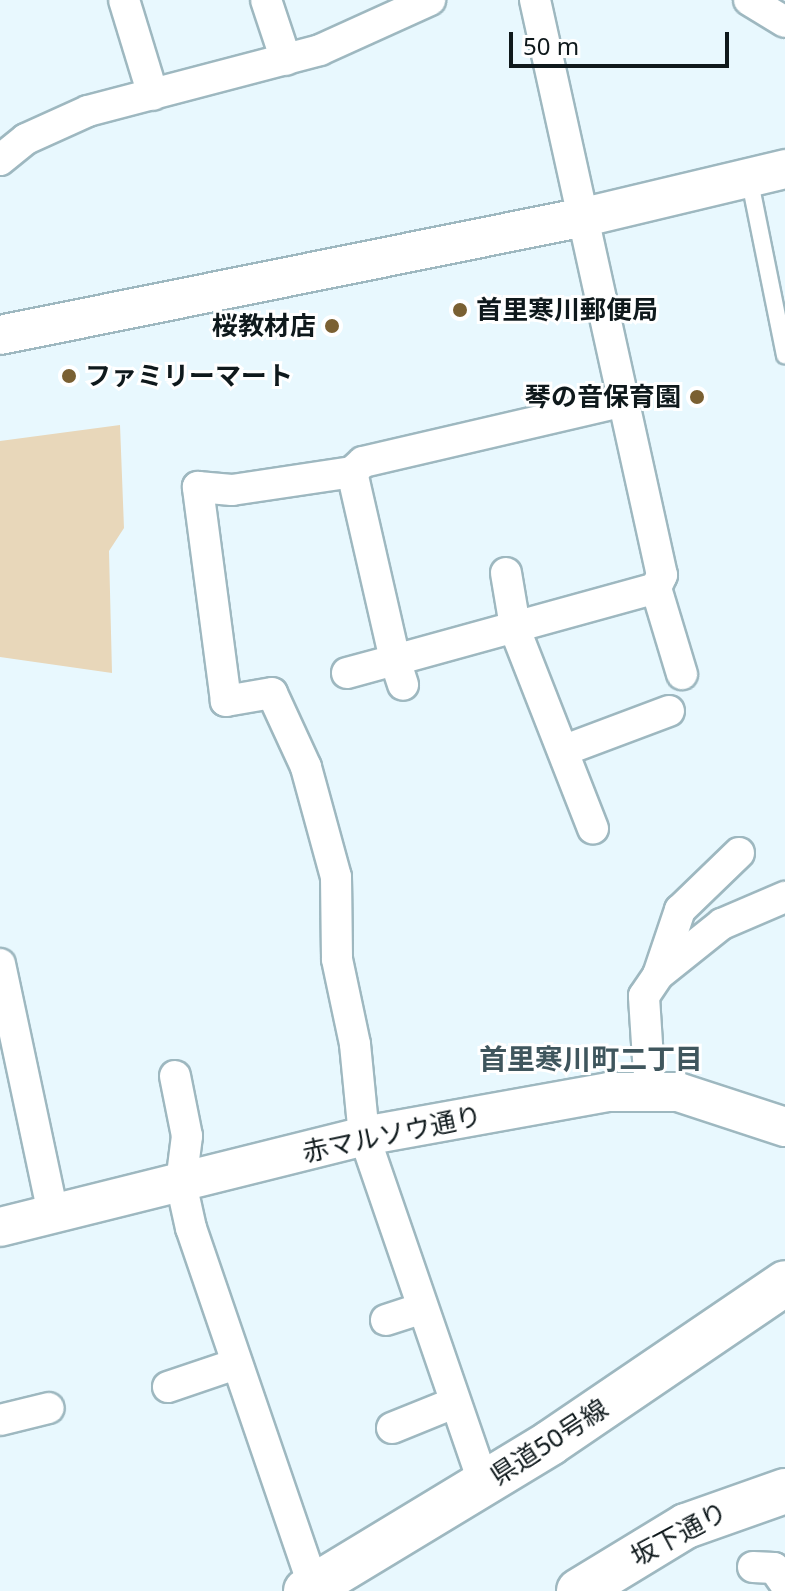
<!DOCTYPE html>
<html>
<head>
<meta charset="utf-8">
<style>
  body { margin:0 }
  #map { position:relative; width:785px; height:1591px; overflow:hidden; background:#e8f8fe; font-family:"Noto Sans","Noto Sans JP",sans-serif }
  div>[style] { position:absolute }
  .green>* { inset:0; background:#e8d7ba }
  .roads { filter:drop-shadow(2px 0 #9eb8c0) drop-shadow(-2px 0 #9eb8c0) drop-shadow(0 2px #9eb8c0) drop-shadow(0 -2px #9eb8c0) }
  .service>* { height:16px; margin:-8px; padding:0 8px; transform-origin:8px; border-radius:8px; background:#fff }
  .minor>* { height:30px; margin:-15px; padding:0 15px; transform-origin:15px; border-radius:15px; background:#fff }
  .tertiary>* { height:38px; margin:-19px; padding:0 19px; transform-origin:19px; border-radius:19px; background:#fff }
  .secondary>* { height:44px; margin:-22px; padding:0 22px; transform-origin:22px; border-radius:22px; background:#fff }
  .primary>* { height:44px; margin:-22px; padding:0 22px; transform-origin:22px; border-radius:22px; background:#fff }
  .dots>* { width:22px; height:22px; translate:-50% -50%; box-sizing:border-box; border:4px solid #fff; border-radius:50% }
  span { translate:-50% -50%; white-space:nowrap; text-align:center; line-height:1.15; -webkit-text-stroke:6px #fff; paint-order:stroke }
  .poi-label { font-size:26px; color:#0f191c; font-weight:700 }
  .left { translate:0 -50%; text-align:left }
  .right { translate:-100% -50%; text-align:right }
  .street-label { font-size:26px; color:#0f191c }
  .neighbourhood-label { font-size:28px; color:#3f565d; font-weight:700 }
  .scale { position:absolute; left:509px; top:32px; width:220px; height:36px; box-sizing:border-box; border:4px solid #0f191c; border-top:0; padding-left:10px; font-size:24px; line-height:28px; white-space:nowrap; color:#0f191c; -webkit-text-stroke:6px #fff; paint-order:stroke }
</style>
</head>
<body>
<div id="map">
  <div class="green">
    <div style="clip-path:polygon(120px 425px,124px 528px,109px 551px,112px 673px,0 657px,0 441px)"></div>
  </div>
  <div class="roads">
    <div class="service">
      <div style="left:749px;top:177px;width:182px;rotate:78.6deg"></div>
    </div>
    <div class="minor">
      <div style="left:124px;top:0;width:99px;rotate:73deg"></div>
      <div style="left:266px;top:0;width:63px;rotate:71.6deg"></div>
      <div style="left:535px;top:0;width:589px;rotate:77.55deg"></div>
      <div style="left:662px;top:575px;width:14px;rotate:115deg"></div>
      <div style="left:656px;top:588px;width:90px;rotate:73.2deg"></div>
      <div style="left:749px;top:0;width:42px;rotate:31.4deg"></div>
      <div style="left:0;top:160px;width:33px;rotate:-39deg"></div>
      <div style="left:26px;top:139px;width:68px;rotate:-24.3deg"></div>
      <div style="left:88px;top:111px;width:240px;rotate:-14.7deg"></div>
      <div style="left:320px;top:50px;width:121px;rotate:-24.4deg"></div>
      <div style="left:352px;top:472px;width:193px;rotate:77.1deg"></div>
      <div style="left:395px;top:660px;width:271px;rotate:-15.4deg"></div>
      <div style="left:506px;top:573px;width:60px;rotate:80.4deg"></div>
      <div style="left:516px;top:632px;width:211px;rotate:68.6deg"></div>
      <div style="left:347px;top:673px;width:50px;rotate:-15.2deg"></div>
      <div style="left:395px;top:660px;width:26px;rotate:72deg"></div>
      <div style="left:565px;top:750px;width:111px;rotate:-20.6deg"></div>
      <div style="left:0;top:964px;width:256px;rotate:78deg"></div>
      <div style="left:658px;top:975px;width:69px;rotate:-71.3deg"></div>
      <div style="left:680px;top:910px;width:82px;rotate:-44deg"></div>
      <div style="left:175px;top:1076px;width:61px;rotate:78.7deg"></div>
      <div style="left:187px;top:1136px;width:47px;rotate:97.3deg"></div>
      <div style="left:181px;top:1183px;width:46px;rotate:77.5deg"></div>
      <div style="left:191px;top:1228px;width:384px;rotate:71.1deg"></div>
      <div style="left:650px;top:1090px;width:94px;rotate:-93.7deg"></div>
      <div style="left:644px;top:996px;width:25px;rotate:-56deg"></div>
      <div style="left:658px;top:975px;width:82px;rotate:-38.6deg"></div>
      <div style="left:722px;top:924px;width:69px;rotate:-23.2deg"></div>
      <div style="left:386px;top:1320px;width:36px;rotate:-18deg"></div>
      <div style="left:168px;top:1387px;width:69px;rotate:-18.7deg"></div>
      <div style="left:0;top:1420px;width:50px;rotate:-13.8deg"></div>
      <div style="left:392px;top:1428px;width:67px;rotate:-22deg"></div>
      <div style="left:484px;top:1484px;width:368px;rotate:-109deg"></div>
      <div style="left:364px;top:1136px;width:92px;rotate:-95.6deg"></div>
      <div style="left:355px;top:1044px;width:87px;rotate:-102deg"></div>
      <div style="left:337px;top:959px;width:82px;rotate:-90.7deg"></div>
      <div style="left:336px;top:877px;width:114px;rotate:-105.3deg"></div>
      <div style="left:306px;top:767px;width:81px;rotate:-114.7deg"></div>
      <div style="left:272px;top:693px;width:47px;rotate:170.1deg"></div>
      <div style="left:226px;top:701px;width:216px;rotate:-97.5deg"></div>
      <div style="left:198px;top:487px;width:34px;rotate:5deg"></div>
      <div style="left:232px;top:490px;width:121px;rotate:-8.5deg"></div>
      <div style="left:352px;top:472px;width:15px;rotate:-42deg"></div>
      <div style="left:363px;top:462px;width:264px;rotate:-13.1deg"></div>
      <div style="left:753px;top:1567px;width:21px;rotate:3deg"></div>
      <div style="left:774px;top:1568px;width:19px;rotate:55deg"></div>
    </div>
    <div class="tertiary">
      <div style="left:0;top:335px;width:596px;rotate:-11.42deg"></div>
      <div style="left:584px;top:217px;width:207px;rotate:-13.4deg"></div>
      <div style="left:0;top:1227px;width:375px;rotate:-14deg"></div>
      <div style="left:364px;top:1136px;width:249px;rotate:-10.2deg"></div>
      <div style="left:609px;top:1092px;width:69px"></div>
      <div style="left:678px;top:1092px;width:113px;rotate:18.1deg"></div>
    </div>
    <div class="secondary">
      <div style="left:306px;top:1591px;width:285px;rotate:-31.2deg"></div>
      <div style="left:550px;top:1443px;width:284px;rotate:-34.2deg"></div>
    </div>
    <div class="primary">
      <div style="left:579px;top:1591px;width:125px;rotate:-31.3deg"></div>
      <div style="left:686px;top:1526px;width:105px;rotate:-19.5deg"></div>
    </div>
  </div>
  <div class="dots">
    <div style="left:460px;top:310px;background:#7a6032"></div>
    <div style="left:332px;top:326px;background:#7a6032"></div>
    <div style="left:69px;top:376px;background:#7a6032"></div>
    <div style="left:697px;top:397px;background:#7a6032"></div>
  </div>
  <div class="poi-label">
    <span class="left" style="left:476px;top:310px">首里寒川郵便局</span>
    <span class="right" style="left:316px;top:326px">桜教材店</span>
    <span class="left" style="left:85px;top:376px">ファミリーマート</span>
    <span class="right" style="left:681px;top:397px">琴の音保育園</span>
  </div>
  <div class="street-label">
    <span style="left:392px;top:1134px;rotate:-12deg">赤マルソウ通り</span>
    <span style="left:549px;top:1442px;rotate:-33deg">県道50号線</span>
    <span style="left:679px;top:1534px;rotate:-28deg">坂下通り</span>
  </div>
  <div class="neighbourhood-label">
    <span style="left:591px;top:1058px">首里寒川町二丁目</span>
  </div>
  <div class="scale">50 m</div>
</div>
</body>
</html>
